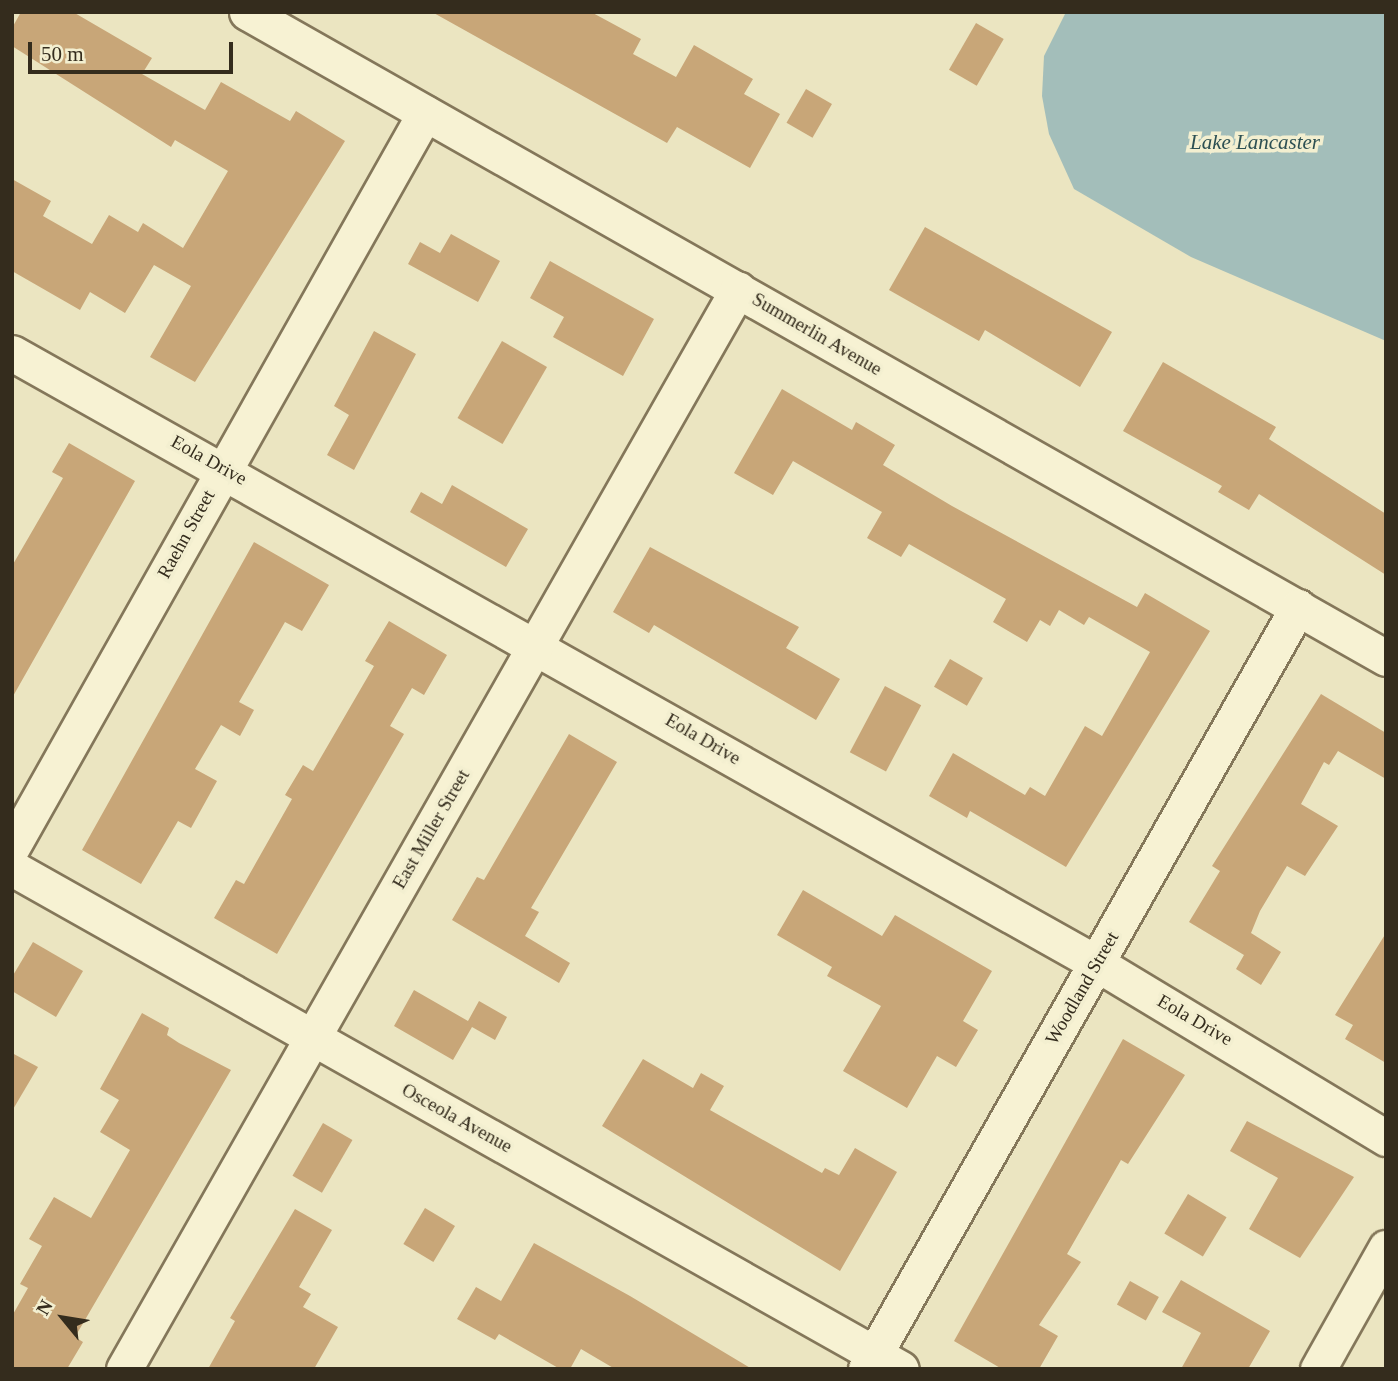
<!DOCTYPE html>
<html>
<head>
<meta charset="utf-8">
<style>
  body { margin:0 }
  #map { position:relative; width:1398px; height:1381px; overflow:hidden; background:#ebe5c1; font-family:Georgia,serif }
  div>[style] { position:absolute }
  .water>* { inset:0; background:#a3beba }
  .building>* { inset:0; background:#c8a678; transform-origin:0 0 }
  .roads { filter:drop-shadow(2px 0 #84775a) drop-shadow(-2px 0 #84775a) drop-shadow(0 2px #84775a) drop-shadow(0 -2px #84775a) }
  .minor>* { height:35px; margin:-17.5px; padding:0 17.5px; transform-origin:17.5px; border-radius:17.5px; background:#f7f2d3 }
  span { translate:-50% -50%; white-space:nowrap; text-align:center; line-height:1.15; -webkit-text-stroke:7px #f3efd0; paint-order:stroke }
  .street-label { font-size:19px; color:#342c1d }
  .water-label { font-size:21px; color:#2d5053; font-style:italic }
  .frame { position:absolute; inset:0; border:14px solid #342c1d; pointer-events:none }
  .north { position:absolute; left:28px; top:1283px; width:70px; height:70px; -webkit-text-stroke:5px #f3efd0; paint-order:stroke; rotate:300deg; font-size:19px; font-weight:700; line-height:28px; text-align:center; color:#342c1d }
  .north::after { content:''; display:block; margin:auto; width:24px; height:32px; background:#342c1d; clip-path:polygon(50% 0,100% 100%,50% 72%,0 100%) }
  .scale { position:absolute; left:28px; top:42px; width:205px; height:32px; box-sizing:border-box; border:4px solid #342c1d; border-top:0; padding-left:9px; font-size:21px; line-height:24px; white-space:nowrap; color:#342c1d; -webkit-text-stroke:5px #f3efd0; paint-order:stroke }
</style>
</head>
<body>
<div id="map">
  <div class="water">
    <div style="clip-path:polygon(1066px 12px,1386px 12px,1386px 341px,1191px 257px,1074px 189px,1049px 134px,1042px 96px,1044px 56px)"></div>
  </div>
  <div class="building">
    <div style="clip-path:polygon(21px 12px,73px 12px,152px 58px,142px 74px,205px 110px,221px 82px,290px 121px,296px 111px,345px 141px,195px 382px,150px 357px,191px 286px,154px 265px,125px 313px,90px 292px,80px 310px,12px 271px,12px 179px,51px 201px,43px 216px,92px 244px,109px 215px,138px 232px,143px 223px,183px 248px,228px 171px,175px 140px,171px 147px,12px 46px,12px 28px)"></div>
    <div style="clip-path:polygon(432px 12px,591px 12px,641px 39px,633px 54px,676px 77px,694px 45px,753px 79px,744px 94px,780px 114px,750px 168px,677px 127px,667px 143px)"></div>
    <div style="left:976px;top:23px;width:32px;height:54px;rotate:30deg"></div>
    <div style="left:806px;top:89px;width:30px;height:39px;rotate:30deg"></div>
    <div style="clip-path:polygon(925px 227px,1112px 332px,1080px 387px,985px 330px,979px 341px,889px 290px)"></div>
    <div style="clip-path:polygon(451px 234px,500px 261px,478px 302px,408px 264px,420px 242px,440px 253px)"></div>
    <div style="clip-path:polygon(550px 261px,654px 319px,623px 376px,553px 337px,564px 317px,530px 298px)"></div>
    <div style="clip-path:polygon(374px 331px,416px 354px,354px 470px,327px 455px,349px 415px,334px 406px)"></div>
    <div style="left:502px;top:341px;width:52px;height:89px;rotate:30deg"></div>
    <div style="clip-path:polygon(1163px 362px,1276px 427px,1269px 439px,1386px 514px,1386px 575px,1259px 494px,1249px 510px,1218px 492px,1222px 486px,1123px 431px)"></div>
    <div style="clip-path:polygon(782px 389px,852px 430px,856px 422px,895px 445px,883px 465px,952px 506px,1137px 607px,1145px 593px,1210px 631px,1066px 867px,970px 811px,967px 818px,929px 796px,953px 753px,1025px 795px,1030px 787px,1045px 796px,1085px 726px,1102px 736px,1150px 652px,1089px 617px,1084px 625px,1059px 610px,1050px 626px,1040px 620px,1027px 642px,993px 622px,1006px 599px,909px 544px,901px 557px,867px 538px,882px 512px,793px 461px,773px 495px,734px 473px)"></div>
    <div style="clip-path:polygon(69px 443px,135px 481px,12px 698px,12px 566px,63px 478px,52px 472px)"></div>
    <div style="clip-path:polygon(452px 485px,528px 529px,506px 567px,410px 512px,421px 492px,442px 504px)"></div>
    <div style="clip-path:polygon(254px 542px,329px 585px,302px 631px,285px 622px,239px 702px,254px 710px,240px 736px,221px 725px,195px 769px,217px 781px,191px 828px,178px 821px,141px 884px,82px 850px)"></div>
    <div style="clip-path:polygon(650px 547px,799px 627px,786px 648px,840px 679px,816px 720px,654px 625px,649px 633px,613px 612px)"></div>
    <div style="clip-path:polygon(389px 621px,447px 655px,424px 695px,412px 688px,390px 726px,404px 734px,277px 954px,214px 918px,236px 880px,244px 884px,292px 799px,285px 795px,303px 765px,313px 771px,374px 666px,365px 661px)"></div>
    <div style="left:950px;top:659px;width:38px;height:32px;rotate:30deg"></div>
    <div style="left:885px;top:686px;width:41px;height:75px;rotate:28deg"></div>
    <div style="clip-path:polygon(1321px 694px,1386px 733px,1386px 779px,1338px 751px,1329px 765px,1324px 762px,1301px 804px,1338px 826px,1305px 876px,1287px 866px,1260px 911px,1251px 933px,1281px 952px,1261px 985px,1236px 969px,1244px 955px,1189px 922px,1220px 871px,1212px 866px)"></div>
    <div style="clip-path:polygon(569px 734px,617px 762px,531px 908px,539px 912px,525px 936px,570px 963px,559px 983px,452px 920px,477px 877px,484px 880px)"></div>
    <div style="clip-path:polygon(803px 890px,882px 936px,895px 915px,992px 971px,963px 1021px,978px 1030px,956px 1067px,937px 1056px,907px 1108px,843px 1071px,881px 1006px,827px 976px,832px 967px,777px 935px)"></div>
    <div style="clip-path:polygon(1386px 933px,1386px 1063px,1345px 1039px,1353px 1025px,1335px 1015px)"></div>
    <div style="clip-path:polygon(33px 942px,83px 971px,56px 1017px,12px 991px,12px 977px)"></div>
    <div style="clip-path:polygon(414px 990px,468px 1021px,479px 1001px,507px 1017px,495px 1040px,472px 1027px,453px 1060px,394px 1026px)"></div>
    <div style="clip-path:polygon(142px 1013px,169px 1028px,167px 1035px,179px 1043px,231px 1070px,75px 1337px,83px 1342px,67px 1369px,12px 1369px,12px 1316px,28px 1288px,20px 1284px,42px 1246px,29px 1239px,54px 1197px,91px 1218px,130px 1150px,100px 1132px,119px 1100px,100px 1089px)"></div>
    <div style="clip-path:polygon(1123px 1039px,1185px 1075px,1128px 1164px,1121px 1160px,1067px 1254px,1081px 1262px,1039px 1325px,1058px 1336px,1039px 1369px,1002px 1369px,954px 1341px)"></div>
    <div style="clip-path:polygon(12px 1053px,38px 1067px,12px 1111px)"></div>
    <div style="clip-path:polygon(643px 1059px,693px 1088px,701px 1073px,724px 1086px,710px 1110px,822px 1173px,825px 1168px,839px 1175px,855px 1148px,897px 1172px,840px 1271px,602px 1126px)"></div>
    <div style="clip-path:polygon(1247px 1121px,1354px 1177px,1300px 1258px,1249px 1229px,1278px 1178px,1230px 1151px)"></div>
    <div style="left:323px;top:1123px;width:34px;height:61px;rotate:30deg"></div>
    <div style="left:1188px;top:1194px;width:45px;height:46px;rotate:31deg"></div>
    <div style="left:425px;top:1208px;width:35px;height:42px;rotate:31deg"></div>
    <div style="clip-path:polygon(295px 1209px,332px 1230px,299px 1287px,311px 1294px,303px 1307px,338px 1327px,314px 1369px,208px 1369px,235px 1321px,230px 1318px)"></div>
    <div style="clip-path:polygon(534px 1243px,630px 1296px,752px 1369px,615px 1369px,581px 1349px,570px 1369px,560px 1369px,499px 1334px,495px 1340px,457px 1319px,476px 1287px,501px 1301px)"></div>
    <div style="clip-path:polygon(1181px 1280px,1270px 1331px,1248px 1369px,1181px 1369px,1201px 1333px,1162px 1312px)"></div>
    <div style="left:1130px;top:1281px;width:33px;height:27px;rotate:29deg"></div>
  </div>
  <div class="roads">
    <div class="minor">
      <div style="left:247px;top:12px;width:1309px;rotate:29.56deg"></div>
      <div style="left:12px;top:353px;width:1244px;rotate:29.37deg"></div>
      <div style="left:1096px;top:963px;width:339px;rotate:31.1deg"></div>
      <div style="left:12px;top:847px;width:842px;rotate:-60.63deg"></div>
      <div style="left:12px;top:868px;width:1020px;rotate:29.4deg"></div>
      <div style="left:124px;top:1369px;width:1242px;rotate:-60.38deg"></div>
      <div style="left:866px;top:1369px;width:876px;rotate:-60.45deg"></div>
      <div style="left:1318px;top:1369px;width:139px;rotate:-60.7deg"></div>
    </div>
  </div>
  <div class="street-label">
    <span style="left:817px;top:334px;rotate:30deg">Summerlin Avenue</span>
    <span style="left:209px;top:460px;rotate:29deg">Eola Drive</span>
    <span style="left:186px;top:534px;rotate:-61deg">Raehn Street</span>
    <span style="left:703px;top:739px;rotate:30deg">Eola Drive</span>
    <span style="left:431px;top:829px;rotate:-60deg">East Miller Street</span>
    <span style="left:1082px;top:988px;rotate:-60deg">Woodland Street</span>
    <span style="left:1195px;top:1020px;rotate:30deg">Eola Drive</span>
    <span style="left:457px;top:1118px;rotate:29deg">Osceola Avenue</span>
  </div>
  <div class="water-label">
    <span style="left:1255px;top:142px">Lake Lancaster</span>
  </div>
  <div class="frame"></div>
  <div class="north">N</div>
  <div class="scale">50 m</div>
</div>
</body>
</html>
